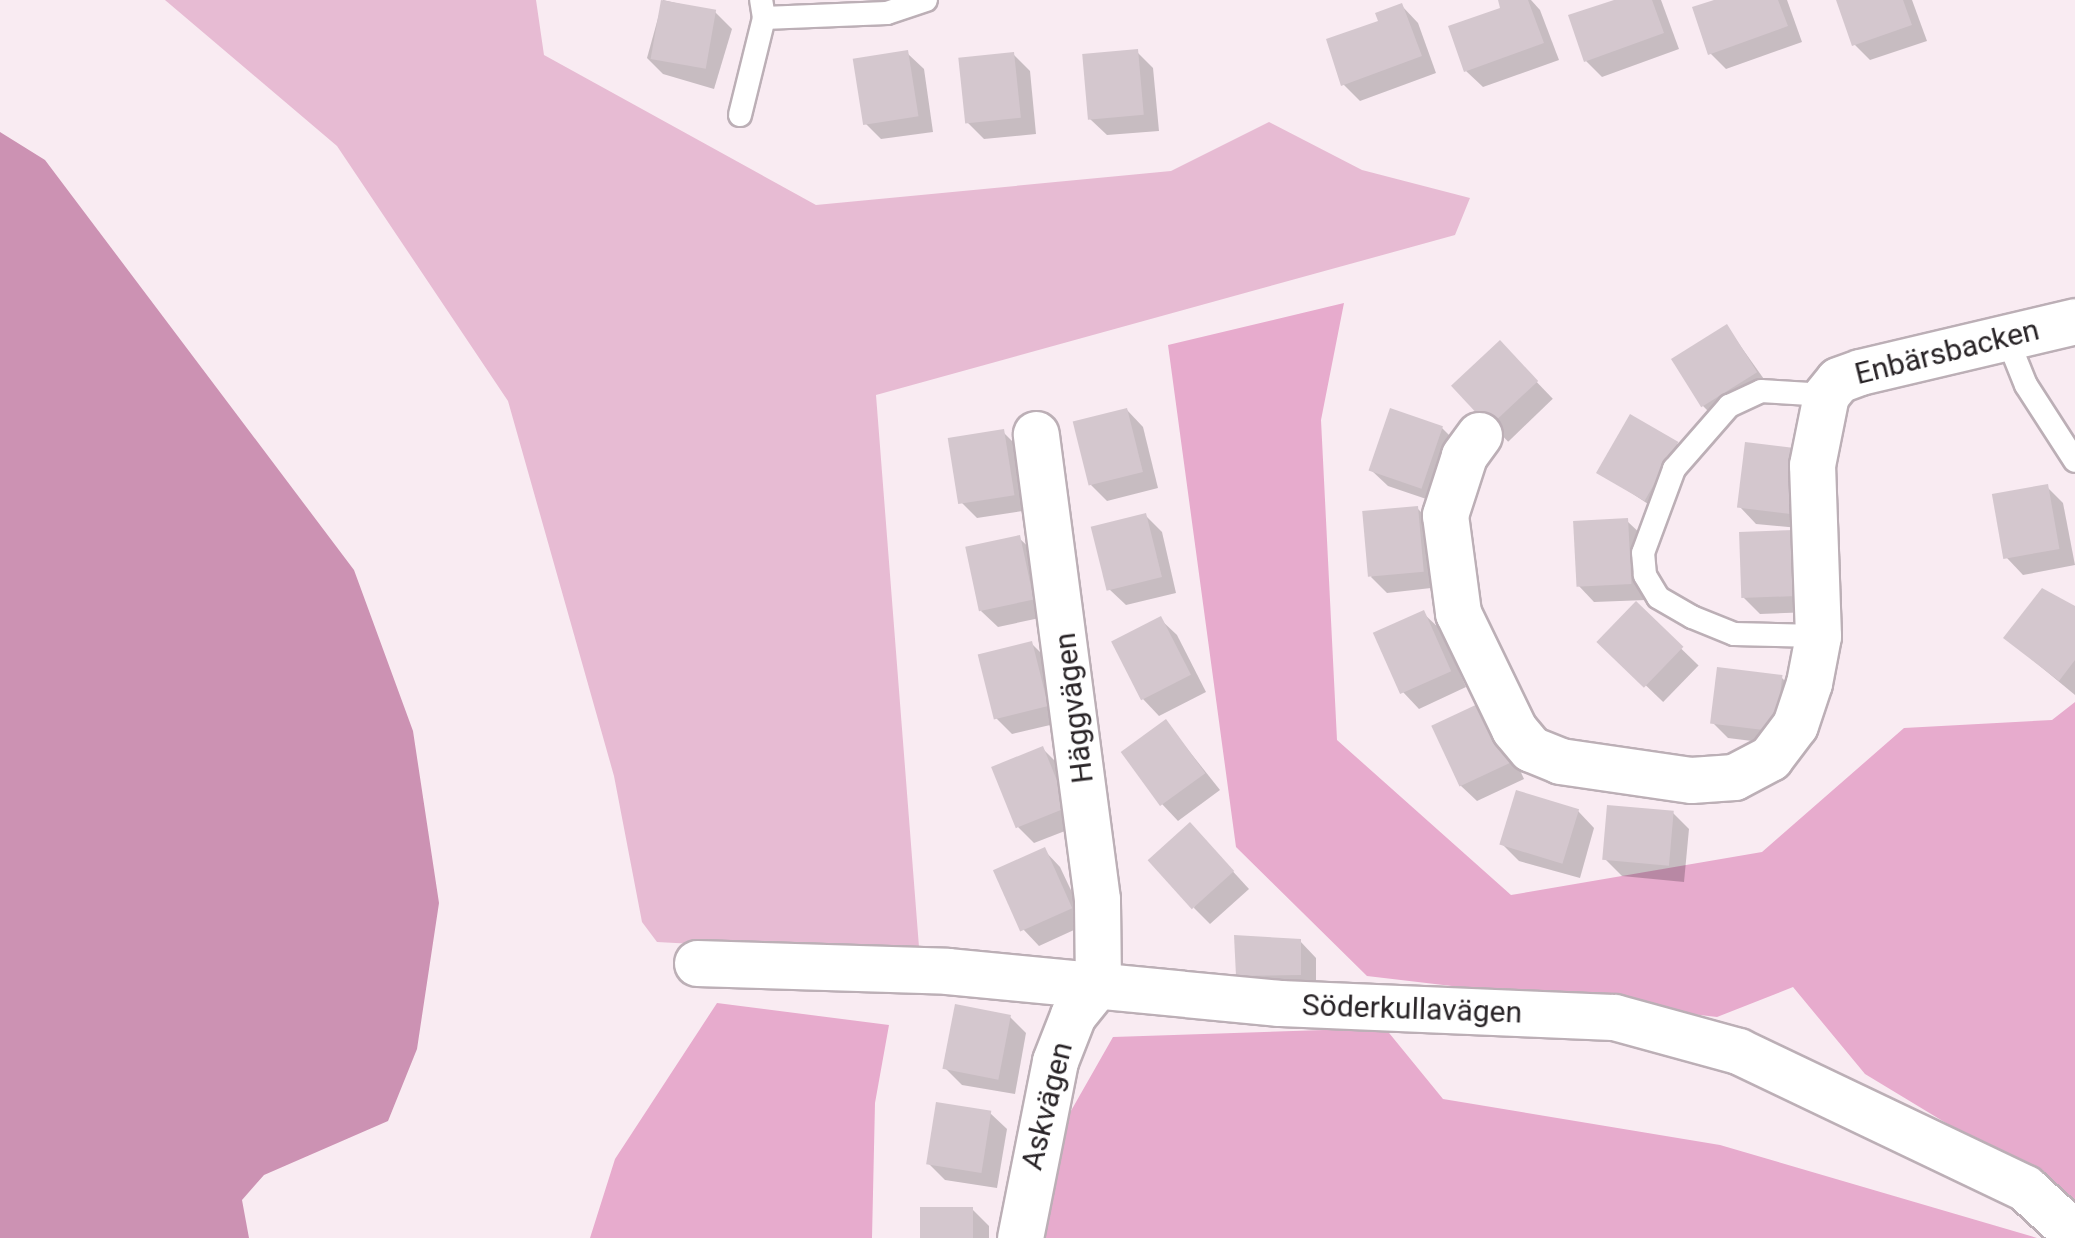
<!DOCTYPE html>
<html>
<head>
<meta charset="utf-8">
<style>
  body { margin:0 }
  #map { position:relative; width:2075px; height:1238px; overflow:hidden; background:#f9ebf2; font-family:Roboto,sans-serif }
  div>[style] { position:absolute }
  .green>* { inset:0; background:#e7bbd3 }
  .forest>* { inset:0; background:#e7abcd }
  .water>* { inset:0; background:#cc92b3 }
  .shadow>* { inset:0; background:#0003; transform-origin:0 0 }
  .building>* { inset:0; background:#d4c7ce; transform-origin:0 0 }
  .roads { filter:drop-shadow(2px 0 #bcafb6) drop-shadow(-2px 0 #bcafb6) drop-shadow(0 2px #bcafb6) drop-shadow(0 -2px #bcafb6) }
  .service>* { height:22px; margin:-11px; padding:0 11px; transform-origin:11px; border-radius:11px; background:#fff }
  .minor>* { height:45px; margin:-22.5px; padding:0 22.5px; transform-origin:22.5px; border-radius:22.5px; background:#fff }
  span { translate:-50% -50%; white-space:nowrap; text-align:center; line-height:1.15; -webkit-text-stroke:8px #fff; paint-order:stroke }
  .street-label { font-size:30px; color:#292427 }
</style>
</head>
<body>
<div id="map">
  <div class="green">
    <div style="clip-path:polygon(165px 0,536px 0,544px 55px,816px 205px,1171px 171px,1269px 122px,1362px 170px,1470px 198px,1455px 235px,876px 395px,919px 947px,915px 956px,657px 942px,642px 922px,614px 776px,508px 401px,337px 146px)"></div>
  </div>
  <div class="forest">
    <div style="clip-path:polygon(1344px 303px,1321px 420px,1337px 740px,1511px 895px,1762px 852px,1904px 728px,2052px 720px,2075px 702px,2075px 1201px,1865px 1074px,1793px 987px,1717px 1017px,1367px 976px,1236px 847px,1168px 345px)"></div>
    <div style="clip-path:polygon(717px 1003px,889px 1025px,875px 1103px,872px 1238px,590px 1238px,615px 1159px)"></div>
    <div style="clip-path:polygon(1385px 1028px,1443px 1099px,1720px 1145px,2037px 1238px,1040px 1238px,1043px 1160px,1113px 1037px)"></div>
  </div>
  <div class="water">
    <div style="clip-path:polygon(0 132px,45px 160px,354px 570px,413px 731px,439px 903px,417px 1049px,388px 1121px,264px 1175px,242px 1200px,249px 1238px,0 1238px)"></div>
  </div>
  <div class="shadow">
    <div style="clip-path:polygon(663px 0,715px 12px,732px 29px,714px 89px,663px 74px,647px 58px)"></div>
    <div style="clip-path:polygon(1505px 0,1531px 0,1540px 10px,1559px 60px,1483px 87px,1466px 71px)"></div>
    <div style="clip-path:polygon(1622px 0,1661px 0,1679px 49px,1602px 77px,1586px 61px)"></div>
    <div style="clip-path:polygon(1722px 0,1787px 0,1802px 42px,1726px 69px,1710px 53px)"></div>
    <div style="clip-path:polygon(1841px 0,1912px 0,1927px 41px,1870px 60px,1854px 44px)"></div>
    <div style="clip-path:polygon(1402px 6px,1418px 23px,1436px 73px,1360px 101px,1343px 84px,1381px 23px)"></div>
    <div style="clip-path:polygon(1137px 52px,1153px 68px,1159px 131px,1107px 135px,1090px 119px)"></div>
    <div style="clip-path:polygon(907px 53px,924px 69px,933px 132px,881px 139px,865px 123px)"></div>
    <div style="clip-path:polygon(1014px 55px,1030px 71px,1036px 134px,984px 139px,967px 122px)"></div>
    <div style="clip-path:polygon(1727px 327px,1771px 389px,1718px 421px,1702px 405px)"></div>
    <div style="left:1500px;top:344px;width:76px;height:62px;rotate:46deg"></div>
    <div style="clip-path:polygon(1127px 410px,1143px 427px,1158px 488px,1107px 501px,1091px 485px)"></div>
    <div style="clip-path:polygon(1442px 428px,1458px 444px,1438px 503px,1388px 486px,1371px 470px)"></div>
    <div style="clip-path:polygon(1003px 432px,1019px 448px,1029px 510px,977px 518px,961px 502px)"></div>
    <div style="clip-path:polygon(1677px 444px,1694px 460px,1663px 514px,1600px 472px)"></div>
    <div style="clip-path:polygon(1747px 445px,1809px 529px,1756px 524px,1740px 507px)"></div>
    <div style="clip-path:polygon(2047px 487px,2063px 503px,2075px 565px,2023px 575px,2007px 558px)"></div>
    <div style="clip-path:polygon(1417px 508px,1434px 525px,1440px 587px,1387px 593px,1371px 577px)"></div>
    <div style="clip-path:polygon(1145px 515px,1162px 532px,1176px 593px,1126px 605px,1109px 589px)"></div>
    <div style="clip-path:polygon(1627px 521px,1644px 537px,1646px 600px,1594px 602px,1578px 585px)"></div>
    <div style="clip-path:polygon(1741px 534px,1812px 612px,1760px 614px,1744px 598px)"></div>
    <div style="clip-path:polygon(1019px 538px,1036px 554px,1049px 616px,998px 627px,981px 611px)"></div>
    <div style="left:1636px;top:605px;width:87px;height:51px;rotate:44deg"></div>
    <div style="clip-path:polygon(2075px 609px,2075px 695px,2006px 638px)"></div>
    <div style="clip-path:polygon(1423px 613px,1440px 629px,1466px 687px,1419px 709px,1403px 692px)"></div>
    <div style="clip-path:polygon(1160px 619px,1177px 635px,1206px 692px,1159px 716px,1143px 699px)"></div>
    <div style="clip-path:polygon(1032px 644px,1048px 660px,1063px 722px,1012px 734px,996px 718px)"></div>
    <div style="clip-path:polygon(1782px 678px,1798px 694px,1791px 746px,1728px 738px,1712px 722px)"></div>
    <div style="clip-path:polygon(1166px 722px,1220px 790px,1178px 821px,1162px 804px)"></div>
    <div style="clip-path:polygon(1498px 722px,1524px 779px,1477px 801px,1460px 785px)"></div>
    <div style="clip-path:polygon(1043px 749px,1059px 765px,1083px 824px,1034px 843px,1018px 827px)"></div>
    <div style="clip-path:polygon(1578px 811px,1594px 828px,1580px 878px,1519px 861px,1502px 844px)"></div>
    <div style="clip-path:polygon(1673px 813px,1689px 829px,1684px 882px,1622px 876px,1605px 859px)"></div>
    <div style="clip-path:polygon(1206px 842px,1249px 889px,1210px 924px,1194px 908px)"></div>
    <div style="clip-path:polygon(1044px 850px,1060px 867px,1087px 924px,1039px 946px,1023px 929px)"></div>
    <div style="clip-path:polygon(1300px 941px,1316px 958px,1316px 990px,1255px 992px,1238px 975px)"></div>
    <div style="clip-path:polygon(1010px 1017px,1026px 1033px,1015px 1094px,962px 1085px,946px 1069px)"></div>
    <div style="clip-path:polygon(990px 1113px,1007px 1129px,997px 1188px,945px 1180px,929px 1164px)"></div>
    <div style="clip-path:polygon(972px 1209px,989px 1226px,989px 1238px,923px 1238px)"></div>
  </div>
  <div class="building">
    <div style="left:661px;top:0;width:56px;height:60px;rotate:10deg"></div>
    <div style="clip-path:polygon(1498px 0,1528px 0,1544px 43px,1464px 72px,1448px 26px,1500px 8px)"></div>
    <div style="clip-path:polygon(1614px 0,1652px 0,1664px 33px,1584px 62px,1568px 15px)"></div>
    <div style="clip-path:polygon(1714px 0,1778px 0,1788px 26px,1708px 55px,1692px 7px)"></div>
    <div style="clip-path:polygon(1836px 0,1903px 0,1912px 25px,1852px 46px)"></div>
    <div style="clip-path:polygon(1402px 3px,1422px 56px,1341px 86px,1326px 39px,1378px 21px,1375px 13px)"></div>
    <div style="left:1138px;top:49px;width:66px;height:56px;rotate:85deg"></div>
    <div style="left:908px;top:50px;width:67px;height:56px;rotate:81deg"></div>
    <div style="left:1014px;top:52px;width:66px;height:56px;rotate:84deg"></div>
    <div style="left:1727px;top:324px;width:57px;height:66px;rotate:58deg"></div>
    <div style="left:1500px;top:340px;width:56px;height:67px;rotate:47deg"></div>
    <div style="left:1127px;top:408px;width:66px;height:56px;rotate:76deg"></div>
    <div style="left:1390px;top:408px;width:56px;height:66px;rotate:19deg"></div>
    <div style="left:1630px;top:414px;width:56px;height:68px;rotate:30deg"></div>
    <div style="left:1004px;top:429px;width:67px;height:57px;rotate:81deg"></div>
    <div style="left:1745px;top:442px;width:56px;height:66px;rotate:7deg"></div>
    <div style="left:2048px;top:484px;width:66px;height:57px;rotate:80deg"></div>
    <div style="left:1418px;top:506px;width:66px;height:56px;rotate:85deg"></div>
    <div style="left:1146px;top:513px;width:66px;height:57px;rotate:76deg"></div>
    <div style="left:1628px;top:518px;width:66px;height:55px;rotate:87deg"></div>
    <div style="left:1795px;top:530px;width:66px;height:56px;rotate:88deg"></div>
    <div style="left:1020px;top:535px;width:66px;height:56px;rotate:78deg"></div>
    <div style="clip-path:polygon(2042px 588px,2075px 606px,2075px 660px,2059px 681px,2003px 638px)"></div>
    <div style="left:1636px;top:601px;width:66px;height:57px;rotate:44deg"></div>
    <div style="left:1424px;top:610px;width:67px;height:56px;rotate:66deg"></div>
    <div style="left:1161px;top:616px;width:66px;height:56px;rotate:63deg"></div>
    <div style="left:1032px;top:641px;width:67px;height:56px;rotate:76deg"></div>
    <div style="left:1717px;top:667px;width:66px;height:57px;rotate:7deg"></div>
    <div style="left:1482px;top:702px;width:67px;height:56px;rotate:65deg"></div>
    <div style="left:1166px;top:719px;width:67px;height:56px;rotate:54deg"></div>
    <div style="left:1043px;top:746px;width:66px;height:56px;rotate:68deg"></div>
    <div style="left:1516px;top:790px;width:66px;height:57px;rotate:17deg"></div>
    <div style="left:1607px;top:805px;width:67px;height:55px;rotate:5deg"></div>
    <div style="left:1190px;top:822px;width:66px;height:57px;rotate:48deg"></div>
    <div style="left:1045px;top:847px;width:67px;height:57px;rotate:66deg"></div>
    <div style="clip-path:polygon(1234px 935px,1301px 939px,1301px 975px,1236px 976px)"></div>
    <div style="left:955px;top:1004px;width:57px;height:66px;rotate:11deg"></div>
    <div style="left:936px;top:1102px;width:56px;height:63px;rotate:9deg"></div>
    <div style="left:920px;top:1207px;width:53px;height:31px"></div>
  </div>
  <div class="roads">
    <div class="service">
      <div style="left:764px;top:18px;width:123px;rotate:-2.3deg"></div>
      <div style="left:887px;top:13px;width:41px;rotate:-18.4deg"></div>
      <div style="left:740px;top:115px;width:100px;rotate:-76.1deg"></div>
      <div style="left:764px;top:18px;width:18px;rotate:-99deg"></div>
      <div style="left:2007px;top:338px;width:51px;rotate:68deg"></div>
      <div style="left:2026px;top:385px;width:90px;rotate:57.2deg"></div>
      <div style="left:1818px;top:636px;width:84px;rotate:-178.6deg"></div>
      <div style="left:1734px;top:634px;width:45px;rotate:-158deg"></div>
      <div style="left:1692px;top:617px;width:39px;rotate:-150deg"></div>
      <div style="left:1658px;top:597px;width:26px;rotate:-121deg"></div>
      <div style="left:1645px;top:575px;width:22px;rotate:-95deg"></div>
      <div style="left:1643px;top:553px;width:90px;rotate:-69.7deg"></div>
      <div style="left:1674px;top:469px;width:84px;rotate:-48.9deg"></div>
      <div style="left:1729px;top:406px;width:35px;rotate:-25deg"></div>
      <div style="left:1761px;top:391px;width:65px;rotate:3.5deg"></div>
    </div>
    <div class="minor">
      <div style="left:1479px;top:435px;width:26px;rotate:126deg"></div>
      <div style="left:1464px;top:456px;width:62px;rotate:107.9deg"></div>
      <div style="left:1445px;top:515px;width:99px;rotate:82.4deg"></div>
      <div style="left:1458px;top:613px;width:129px;rotate:64.2deg"></div>
      <div style="left:1514px;top:729px;width:26px;rotate:50deg"></div>
      <div style="left:1531px;top:749px;width:31px;rotate:22deg"></div>
      <div style="left:1560px;top:761px;width:132px;rotate:8.3deg"></div>
      <div style="left:1691px;top:780px;width:43px;rotate:-4deg"></div>
      <div style="left:1734px;top:777px;width:41px;rotate:-27.8deg"></div>
      <div style="left:1770px;top:758px;width:41px;rotate:-52.9deg"></div>
      <div style="left:1795px;top:725px;width:44px;rotate:-71.6deg"></div>
      <div style="left:1809px;top:683px;width:48px;rotate:-79.2deg"></div>
      <div style="left:1818px;top:636px;width:171px;rotate:-92deg"></div>
      <div style="left:1812px;top:465px;width:71px;rotate:-78.7deg"></div>
      <div style="left:1826px;top:395px;width:19px;rotate:-51deg"></div>
      <div style="left:1838px;top:380px;width:23px;rotate:-20deg"></div>
      <div style="left:1860px;top:372px;width:221px;rotate:-13.3deg"></div>
      <div style="left:697px;top:963px;width:250px;rotate:1.8deg"></div>
      <div style="left:947px;top:971px;width:334px;rotate:5.5deg"></div>
      <div style="left:1279px;top:1003px;width:335px;rotate:2.4deg"></div>
      <div style="left:1614px;top:1017px;width:129px;rotate:15.3deg"></div>
      <div style="left:1738px;top:1051px;width:318px;rotate:25.5deg"></div>
      <div style="left:2025px;top:1188px;width:68px;rotate:42.6deg"></div>
      <div style="left:1020px;top:1238px;width:180px;rotate:-78.8deg"></div>
      <div style="left:1055px;top:1061px;width:49px;rotate:-68.6deg"></div>
      <div style="left:1073px;top:1015px;width:40px;rotate:-51deg"></div>
      <div style="left:1098px;top:984px;width:85px;rotate:-90.7deg"></div>
      <div style="left:1097px;top:899px;width:469px;rotate:-97.5deg"></div>
    </div>
  </div>
  <div class="street-label">
    <span style="left:1947px;top:352px;rotate:-14deg">Enbärsbacken</span>
    <span style="left:1074px;top:708px;rotate:-97deg">Häggvägen</span>
    <span style="left:1412px;top:1009px;rotate:2deg">Söderkullavägen</span>
    <span style="left:1047px;top:1106px;rotate:-76deg">Askvägen</span>
  </div>
</div>
</body>
</html>
